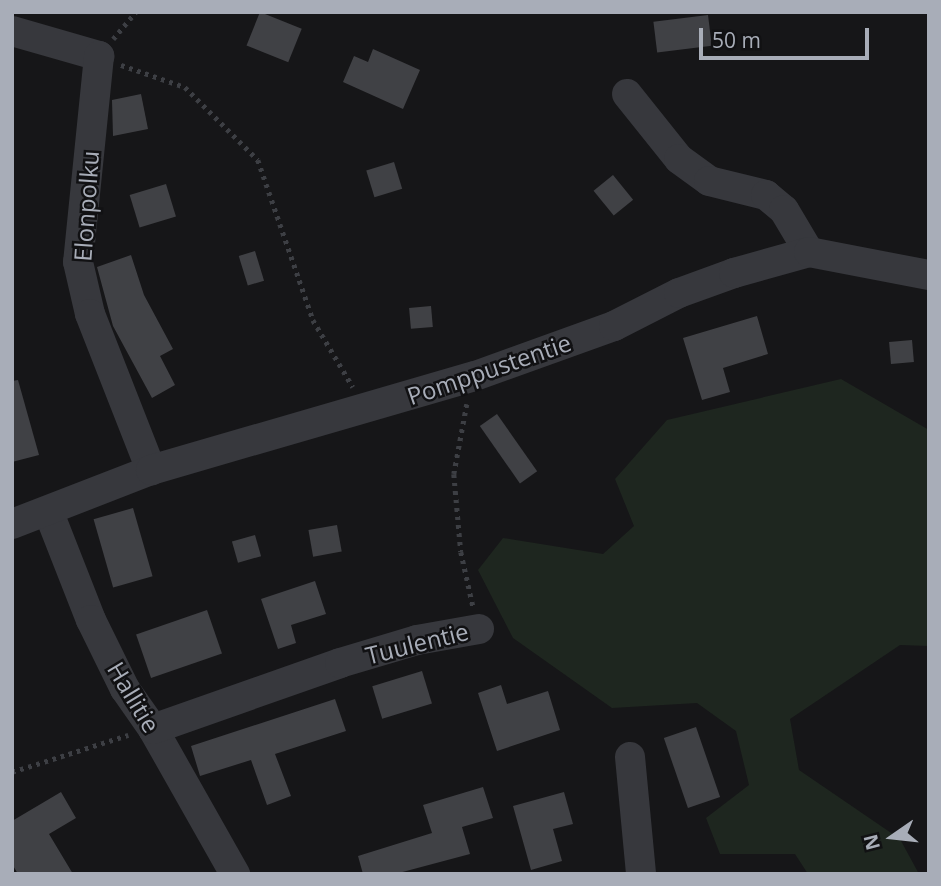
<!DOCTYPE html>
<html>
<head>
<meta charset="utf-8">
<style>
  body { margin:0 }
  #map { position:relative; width:941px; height:886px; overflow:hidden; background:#161618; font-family:"Open Sans",sans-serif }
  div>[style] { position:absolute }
  .green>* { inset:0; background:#1e261f }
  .building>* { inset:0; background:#404145; transform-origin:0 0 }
  .path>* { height:4.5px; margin-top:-2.25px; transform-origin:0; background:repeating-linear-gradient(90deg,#3d3f44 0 3.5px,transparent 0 8.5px) }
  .minor>* { height:30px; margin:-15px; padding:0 15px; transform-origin:15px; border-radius:15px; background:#37383d }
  span { translate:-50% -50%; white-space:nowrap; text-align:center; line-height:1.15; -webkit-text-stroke:5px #111113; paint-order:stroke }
  .street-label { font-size:24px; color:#a8adb8 }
  .frame { position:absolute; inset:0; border:14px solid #a8adb8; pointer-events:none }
  .north { position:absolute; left:857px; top:802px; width:70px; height:70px; -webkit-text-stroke:5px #111113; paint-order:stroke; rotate:256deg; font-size:19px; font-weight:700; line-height:28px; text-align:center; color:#a8adb8 }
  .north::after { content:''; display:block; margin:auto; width:24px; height:32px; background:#a8adb8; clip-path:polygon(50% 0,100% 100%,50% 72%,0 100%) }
  .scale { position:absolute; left:699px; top:28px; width:170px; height:32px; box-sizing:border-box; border:4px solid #a8adb8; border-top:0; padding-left:9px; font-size:21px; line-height:24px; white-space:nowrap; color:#a8adb8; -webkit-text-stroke:5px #111113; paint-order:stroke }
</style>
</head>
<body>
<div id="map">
  <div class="green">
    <div style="clip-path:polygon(841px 379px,929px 430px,929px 646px,900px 645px,790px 719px,799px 770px,900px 839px,919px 874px,808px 874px,795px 854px,720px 854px,706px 818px,749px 785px,736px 731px,697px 703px,612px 708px,513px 638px,478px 570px,503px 538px,603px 554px,634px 526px,615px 479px,667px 420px)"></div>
  </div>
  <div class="building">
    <div style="left:260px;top:12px;width:45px;height:36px;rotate:22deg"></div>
    <div style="left:708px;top:15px;width:31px;height:55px;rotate:83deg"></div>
    <div style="clip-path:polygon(373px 49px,420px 70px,403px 109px,343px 82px,354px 56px,368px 62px)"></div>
    <div style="clip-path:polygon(141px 94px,148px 129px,113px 136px,112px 100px)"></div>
    <div style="left:394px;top:162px;width:28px;height:29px;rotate:73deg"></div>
    <div style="left:613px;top:175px;width:32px;height:25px;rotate:51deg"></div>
    <div style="left:166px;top:184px;width:34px;height:38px;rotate:73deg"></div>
    <div style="left:255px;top:251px;width:31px;height:17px;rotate:73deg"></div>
    <div style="clip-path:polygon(131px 255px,144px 295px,173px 349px,160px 356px,175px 385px,152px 398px,113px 326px,97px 267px)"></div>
    <div style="left:431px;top:306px;width:21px;height:22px;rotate:85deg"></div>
    <div style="clip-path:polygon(757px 316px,768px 354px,723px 368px,730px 392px,702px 400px,683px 338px)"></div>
    <div style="left:912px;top:340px;width:22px;height:23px;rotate:85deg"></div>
    <div style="clip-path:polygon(18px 380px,39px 455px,12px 462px,12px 381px)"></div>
    <div style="left:497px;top:414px;width:70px;height:21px;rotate:55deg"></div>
    <div style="left:133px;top:508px;width:71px;height:41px;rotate:74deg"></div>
    <div style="left:337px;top:525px;width:27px;height:29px;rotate:80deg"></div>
    <div style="left:255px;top:535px;width:22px;height:24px;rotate:74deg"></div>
    <div style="clip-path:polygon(315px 581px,326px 614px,291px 625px,296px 643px,278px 649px,261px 599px)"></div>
    <div style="left:207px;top:610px;width:46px;height:75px;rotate:71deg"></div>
    <div style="left:422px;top:671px;width:34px;height:52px;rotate:73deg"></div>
    <div style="clip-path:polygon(501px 685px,507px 704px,548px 691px,560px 730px,497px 751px,478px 693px)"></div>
    <div style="clip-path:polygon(335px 699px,346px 731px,275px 754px,291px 796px,267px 805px,251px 760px,200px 776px,191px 746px)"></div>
    <div style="left:696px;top:727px;width:74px;height:34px;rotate:71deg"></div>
    <div style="clip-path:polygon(483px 787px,493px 818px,462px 827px,470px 854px,395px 874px,363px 874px,358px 856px,432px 833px,423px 805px)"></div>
    <div style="clip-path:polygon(61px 792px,76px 818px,49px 834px,73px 874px,18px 874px,12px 864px,12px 821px)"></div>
    <div style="clip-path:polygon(564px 792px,573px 824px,553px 829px,562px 861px,531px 870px,513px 806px)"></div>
  </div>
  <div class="path">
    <div style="left:113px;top:39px;width:35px;rotate:-50deg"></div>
    <div style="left:121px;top:65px;width:68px;rotate:19deg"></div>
    <div style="left:185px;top:87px;width:103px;rotate:45deg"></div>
    <div style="left:258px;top:160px;width:169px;rotate:71deg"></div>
    <div style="left:313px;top:320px;width:78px;rotate:59.2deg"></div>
    <div style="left:467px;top:404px;width:71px;rotate:100.5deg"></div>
    <div style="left:454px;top:474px;width:78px;rotate:84.9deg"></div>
    <div style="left:461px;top:552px;width:55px;rotate:77.5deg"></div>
    <div style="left:12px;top:772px;width:122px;rotate:-17.7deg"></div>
  </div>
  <div class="minor">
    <div style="left:12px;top:31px;width:91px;rotate:16deg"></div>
    <div style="left:99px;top:56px;width:207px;rotate:95.8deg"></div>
    <div style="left:78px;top:262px;width:53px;rotate:77deg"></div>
    <div style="left:90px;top:314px;width:168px;rotate:68.6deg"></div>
    <div style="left:627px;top:94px;width:83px;rotate:51.3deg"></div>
    <div style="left:679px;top:159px;width:37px;rotate:36deg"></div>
    <div style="left:709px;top:181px;width:59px;rotate:13.8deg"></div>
    <div style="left:766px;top:195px;width:23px;rotate:40deg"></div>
    <div style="left:784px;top:210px;width:49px;rotate:59.2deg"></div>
    <div style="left:49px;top:513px;width:115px;rotate:68.6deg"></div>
    <div style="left:91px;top:620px;width:77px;rotate:63.8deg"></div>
    <div style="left:125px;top:689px;width:49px;rotate:55deg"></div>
    <div style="left:153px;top:729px;width:167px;rotate:60.5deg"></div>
    <div style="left:12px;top:524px;width:149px;rotate:-21.2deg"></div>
    <div style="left:151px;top:470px;width:337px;rotate:-16.2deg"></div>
    <div style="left:475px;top:376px;width:148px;rotate:-19.8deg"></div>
    <div style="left:614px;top:326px;width:73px;rotate:-26.9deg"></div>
    <div style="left:679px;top:293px;width:59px;rotate:-20deg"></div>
    <div style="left:734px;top:273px;width:78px;rotate:-15.6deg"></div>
    <div style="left:809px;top:252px;width:122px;rotate:10.9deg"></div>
    <div style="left:153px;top:729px;width:198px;rotate:-19.4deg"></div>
    <div style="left:340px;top:663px;width:80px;rotate:-16.6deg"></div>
    <div style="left:417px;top:640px;width:63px;rotate:-10.1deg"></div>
    <div style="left:630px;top:757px;width:118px;rotate:84.6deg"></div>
  </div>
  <div class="street-label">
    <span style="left:86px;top:206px;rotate:-86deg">Elonpolku</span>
    <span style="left:489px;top:369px;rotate:-19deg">Pomppustentie</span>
    <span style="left:417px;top:643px;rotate:-14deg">Tuulentie</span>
    <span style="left:134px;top:697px;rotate:59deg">Hallitie</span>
  </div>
  <div class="frame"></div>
  <div class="north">N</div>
  <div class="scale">50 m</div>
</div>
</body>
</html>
